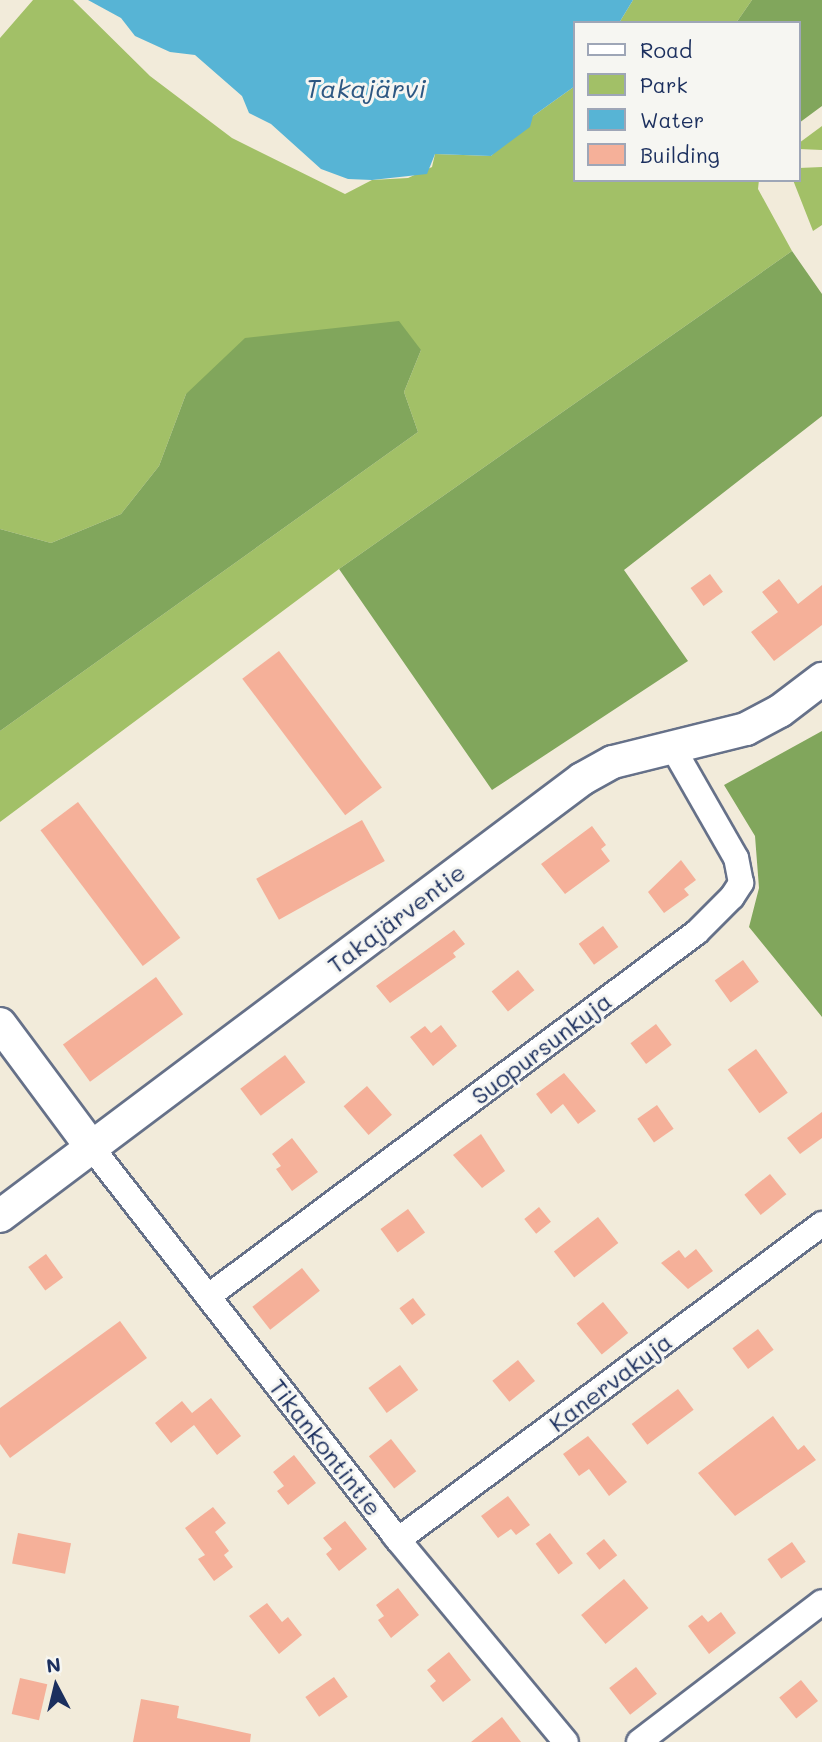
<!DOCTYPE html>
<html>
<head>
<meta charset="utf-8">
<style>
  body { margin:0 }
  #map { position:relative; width:822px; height:1742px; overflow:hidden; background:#f2ebda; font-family:Mali,sans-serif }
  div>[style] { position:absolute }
  .green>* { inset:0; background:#a2c067 }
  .forest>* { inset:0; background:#81a65c }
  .water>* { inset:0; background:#57b4d5 }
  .building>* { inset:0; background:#f5b099; transform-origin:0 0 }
  .roads { filter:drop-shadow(2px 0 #667189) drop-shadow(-2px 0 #667189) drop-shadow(0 2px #667189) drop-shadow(0 -2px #667189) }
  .minor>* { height:24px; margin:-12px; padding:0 12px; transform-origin:12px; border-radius:12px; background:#fff }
  .tertiary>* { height:32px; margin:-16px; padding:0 16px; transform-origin:16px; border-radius:16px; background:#fff }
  span { translate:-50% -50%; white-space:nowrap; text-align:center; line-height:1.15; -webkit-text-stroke:6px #f6f6f2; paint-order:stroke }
  .street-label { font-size:24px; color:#1b2f5e }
  .water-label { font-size:26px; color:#2d5782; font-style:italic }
  .legend { position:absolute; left:573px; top:21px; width:228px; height:161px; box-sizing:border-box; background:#f6f6f2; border:2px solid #9ea6b7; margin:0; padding:9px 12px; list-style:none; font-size:21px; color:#1b2f5e }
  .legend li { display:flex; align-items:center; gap:14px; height:35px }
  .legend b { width:35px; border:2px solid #9ea6b7 }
  .north { position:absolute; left:21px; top:1651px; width:70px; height:70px; -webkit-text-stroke:5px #f6f6f2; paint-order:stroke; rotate:353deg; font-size:19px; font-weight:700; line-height:28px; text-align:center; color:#1b2f5e }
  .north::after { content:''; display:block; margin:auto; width:24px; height:32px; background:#1b2f5e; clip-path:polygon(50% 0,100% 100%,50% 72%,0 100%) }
</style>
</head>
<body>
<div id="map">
  <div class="green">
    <div style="clip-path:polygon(33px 0,73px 0,150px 76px,232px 138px,345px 194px,372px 180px,408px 178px,432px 167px,435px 154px,491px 156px,533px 116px,575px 86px,575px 180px,759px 180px,758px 189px,792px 251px,339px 569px,0 822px,0 731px,418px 432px,404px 392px,421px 350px,186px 394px,159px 466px,121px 514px,51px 543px,0 529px,0 38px)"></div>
    <div style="clip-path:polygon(633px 0,752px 0,736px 23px,619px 23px)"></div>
    <div style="clip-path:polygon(822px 126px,822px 150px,799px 149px,799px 143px)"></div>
    <div style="clip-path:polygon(822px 167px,822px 225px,813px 231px,793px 180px,799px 180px,799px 168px)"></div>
  </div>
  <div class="forest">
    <div style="clip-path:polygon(752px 0,822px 0,822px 106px,799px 123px,799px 23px,736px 23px)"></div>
    <div style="clip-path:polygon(792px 251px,822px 294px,822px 416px,624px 570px,688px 661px,492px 790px,339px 569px)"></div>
    <div style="clip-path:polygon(399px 321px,421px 350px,404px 392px,418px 432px,0 731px,0 529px,51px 543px,121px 514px,159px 466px,186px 394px,245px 338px)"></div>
    <div style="clip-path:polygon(822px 731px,822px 1017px,749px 927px,759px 888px,755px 836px,724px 785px)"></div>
  </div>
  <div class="water">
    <div style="clip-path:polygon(88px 0,633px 0,619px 23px,575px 23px,575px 86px,533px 116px,530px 127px,491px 156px,435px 154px,427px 174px,372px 180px,348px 179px,321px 169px,271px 124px,249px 113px,242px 96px,195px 55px,170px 52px,135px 36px,121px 18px)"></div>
  </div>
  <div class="building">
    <div style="left:710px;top:574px;width:22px;height:24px;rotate:54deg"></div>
    <div style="clip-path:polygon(779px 579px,798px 604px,822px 585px,822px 625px,774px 661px,751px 632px,778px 612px,762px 592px)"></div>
    <div style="left:279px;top:651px;width:171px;height:46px;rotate:53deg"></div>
    <div style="left:78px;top:802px;width:170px;height:47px;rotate:53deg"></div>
    <div style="left:362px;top:820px;width:47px;height:121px;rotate:61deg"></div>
    <div style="clip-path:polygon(592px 826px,606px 845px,601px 849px,610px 861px,565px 894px,541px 864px)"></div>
    <div style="clip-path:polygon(681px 860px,696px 880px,684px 889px,689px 895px,664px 913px,648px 892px)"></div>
    <div style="left:603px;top:926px;width:26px;height:30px;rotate:54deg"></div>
    <div style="clip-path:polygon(454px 930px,465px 944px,453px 953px,456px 957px,390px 1003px,376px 986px)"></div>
    <div style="left:743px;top:960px;width:27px;height:35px;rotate:54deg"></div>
    <div style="left:518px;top:970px;width:26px;height:34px;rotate:51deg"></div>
    <div style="left:156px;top:977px;width:46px;height:115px;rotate:54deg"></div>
    <div style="left:656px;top:1024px;width:26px;height:32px;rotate:53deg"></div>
    <div style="clip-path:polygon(441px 1025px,457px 1046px,433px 1066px,410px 1037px,425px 1026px,431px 1033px)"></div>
    <div style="left:756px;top:1049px;width:54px;height:35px;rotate:54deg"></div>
    <div style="left:285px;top:1055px;width:34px;height:56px;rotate:53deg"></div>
    <div style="clip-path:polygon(564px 1073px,596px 1111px,578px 1124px,563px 1104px,551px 1114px,536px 1094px)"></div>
    <div style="left:367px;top:1086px;width:38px;height:31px;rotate:49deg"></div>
    <div style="left:657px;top:1105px;width:29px;height:24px;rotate:55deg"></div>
    <div style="clip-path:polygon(822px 1112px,822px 1138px,800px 1154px,787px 1138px)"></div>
    <div style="clip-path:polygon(481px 1134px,505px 1171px,482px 1188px,453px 1155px)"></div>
    <div style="clip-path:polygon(292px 1138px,318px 1172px,292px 1191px,276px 1169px,281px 1166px,272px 1154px)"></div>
    <div style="left:770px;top:1174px;width:26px;height:33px;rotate:51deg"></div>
    <div style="left:539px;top:1207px;width:19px;height:19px;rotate:51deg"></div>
    <div style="left:408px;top:1209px;width:29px;height:34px;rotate:54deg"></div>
    <div style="left:598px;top:1217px;width:33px;height:56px;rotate:52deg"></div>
    <div style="clip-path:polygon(696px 1249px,713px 1271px,688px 1289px,661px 1263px,679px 1250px,685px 1258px)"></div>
    <div style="left:46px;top:1254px;width:29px;height:22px;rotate:54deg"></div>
    <div style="left:302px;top:1268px;width:29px;height:63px;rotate:52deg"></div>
    <div style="left:413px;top:1298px;width:21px;height:17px;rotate:53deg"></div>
    <div style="left:603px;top:1302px;width:40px;height:34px;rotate:51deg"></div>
    <div style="clip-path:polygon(120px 1321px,147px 1358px,10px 1458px,0 1444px,0 1408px)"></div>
    <div style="left:758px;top:1329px;width:26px;height:32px;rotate:53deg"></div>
    <div style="left:518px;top:1360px;width:27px;height:33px;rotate:51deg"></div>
    <div style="left:400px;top:1365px;width:31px;height:39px;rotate:54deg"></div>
    <div style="left:678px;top:1389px;width:26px;height:58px;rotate:53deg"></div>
    <div style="clip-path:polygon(211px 1398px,241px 1436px,217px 1455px,194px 1425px,171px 1443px,155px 1423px,182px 1401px,192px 1413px)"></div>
    <div style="clip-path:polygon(773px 1416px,798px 1450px,804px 1445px,816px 1460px,735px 1516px,698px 1473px)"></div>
    <div style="clip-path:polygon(588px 1436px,627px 1482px,609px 1496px,589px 1469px,579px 1476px,563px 1454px)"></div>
    <div style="left:391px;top:1439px;width:41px;height:28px;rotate:52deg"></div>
    <div style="clip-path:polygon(294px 1455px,316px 1483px,288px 1505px,277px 1491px,284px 1486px,273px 1472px)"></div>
    <div style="clip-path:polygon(508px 1496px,530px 1525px,516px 1535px,511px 1529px,498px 1538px,481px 1516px)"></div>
    <div style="clip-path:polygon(213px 1507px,226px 1523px,215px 1532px,229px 1551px,224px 1555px,233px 1567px,214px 1581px,198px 1559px,205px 1555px,185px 1528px)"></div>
    <div style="clip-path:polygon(345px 1521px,367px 1549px,339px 1571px,326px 1554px,332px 1549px,323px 1538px)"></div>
    <div style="left:18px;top:1533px;width:54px;height:31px;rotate:11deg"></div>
    <div style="left:550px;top:1533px;width:38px;height:18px;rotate:53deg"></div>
    <div style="left:604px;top:1539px;width:21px;height:23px;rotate:51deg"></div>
    <div style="left:792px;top:1542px;width:24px;height:30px;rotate:55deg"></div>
    <div style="left:624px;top:1579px;width:38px;height:56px;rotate:50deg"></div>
    <div style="clip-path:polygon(398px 1588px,419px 1615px,391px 1638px,378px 1620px,384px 1616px,376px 1605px)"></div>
    <div style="clip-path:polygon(267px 1603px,282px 1622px,288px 1617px,302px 1635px,279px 1654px,249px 1616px)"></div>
    <div style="clip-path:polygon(721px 1612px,736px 1633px,709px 1654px,688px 1626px,702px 1615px,708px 1622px)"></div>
    <div style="clip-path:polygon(449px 1652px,471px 1680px,443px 1702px,430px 1686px,436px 1681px,427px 1670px)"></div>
    <div style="left:636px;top:1667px;width:34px;height:34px;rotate:52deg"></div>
    <div style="left:334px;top:1677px;width:24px;height:35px;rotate:55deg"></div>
    <div style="left:20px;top:1678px;width:28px;height:37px;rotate:13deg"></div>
    <div style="left:801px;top:1680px;width:27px;height:28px;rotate:51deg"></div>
    <div style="clip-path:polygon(141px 1699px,179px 1706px,177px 1718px,251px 1734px,250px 1742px,133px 1742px)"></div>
    <div style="clip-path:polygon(502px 1717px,521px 1742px,471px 1742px)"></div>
  </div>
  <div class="roads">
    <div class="minor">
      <div style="left:92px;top:1148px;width:491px;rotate:52deg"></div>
      <div style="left:394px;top:1535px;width:269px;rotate:50.3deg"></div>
      <div style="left:210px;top:1295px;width:607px;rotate:-36.7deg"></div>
      <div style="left:697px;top:932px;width:49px;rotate:-45deg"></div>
      <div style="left:732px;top:897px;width:17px;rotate:-57deg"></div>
      <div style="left:741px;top:883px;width:25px;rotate:-101deg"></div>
      <div style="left:736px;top:858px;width:127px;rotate:-119.8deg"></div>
      <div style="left:398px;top:1540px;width:529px;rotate:-36.7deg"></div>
      <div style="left:639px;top:1742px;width:230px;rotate:-37.4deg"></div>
    </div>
    <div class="tertiary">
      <div style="left:0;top:1024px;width:154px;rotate:53.4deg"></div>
      <div style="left:0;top:1216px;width:728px;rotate:-36.9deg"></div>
      <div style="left:582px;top:779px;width:35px;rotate:-29deg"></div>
      <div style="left:613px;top:762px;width:137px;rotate:-13.9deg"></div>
      <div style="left:746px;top:729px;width:38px;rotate:-28deg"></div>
      <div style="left:780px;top:711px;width:53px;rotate:-37.3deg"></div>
    </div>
  </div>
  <div class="street-label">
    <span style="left:396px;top:918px;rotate:-37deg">Takajärventie</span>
    <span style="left:541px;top:1048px;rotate:-37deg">Suopursunkuja</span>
    <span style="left:610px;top:1382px;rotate:-37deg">Kanervakuja</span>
    <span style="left:326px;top:1447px;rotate:52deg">Tikankontintie</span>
  </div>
  <div class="water-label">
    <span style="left:366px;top:89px">Takajärvi</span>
  </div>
  <ul class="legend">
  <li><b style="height:9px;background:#fff"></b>Road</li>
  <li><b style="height:19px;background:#a2c067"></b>Park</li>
  <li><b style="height:19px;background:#57b4d5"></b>Water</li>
  <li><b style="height:19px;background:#f5b099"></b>Building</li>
  </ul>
  <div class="north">N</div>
</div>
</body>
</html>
